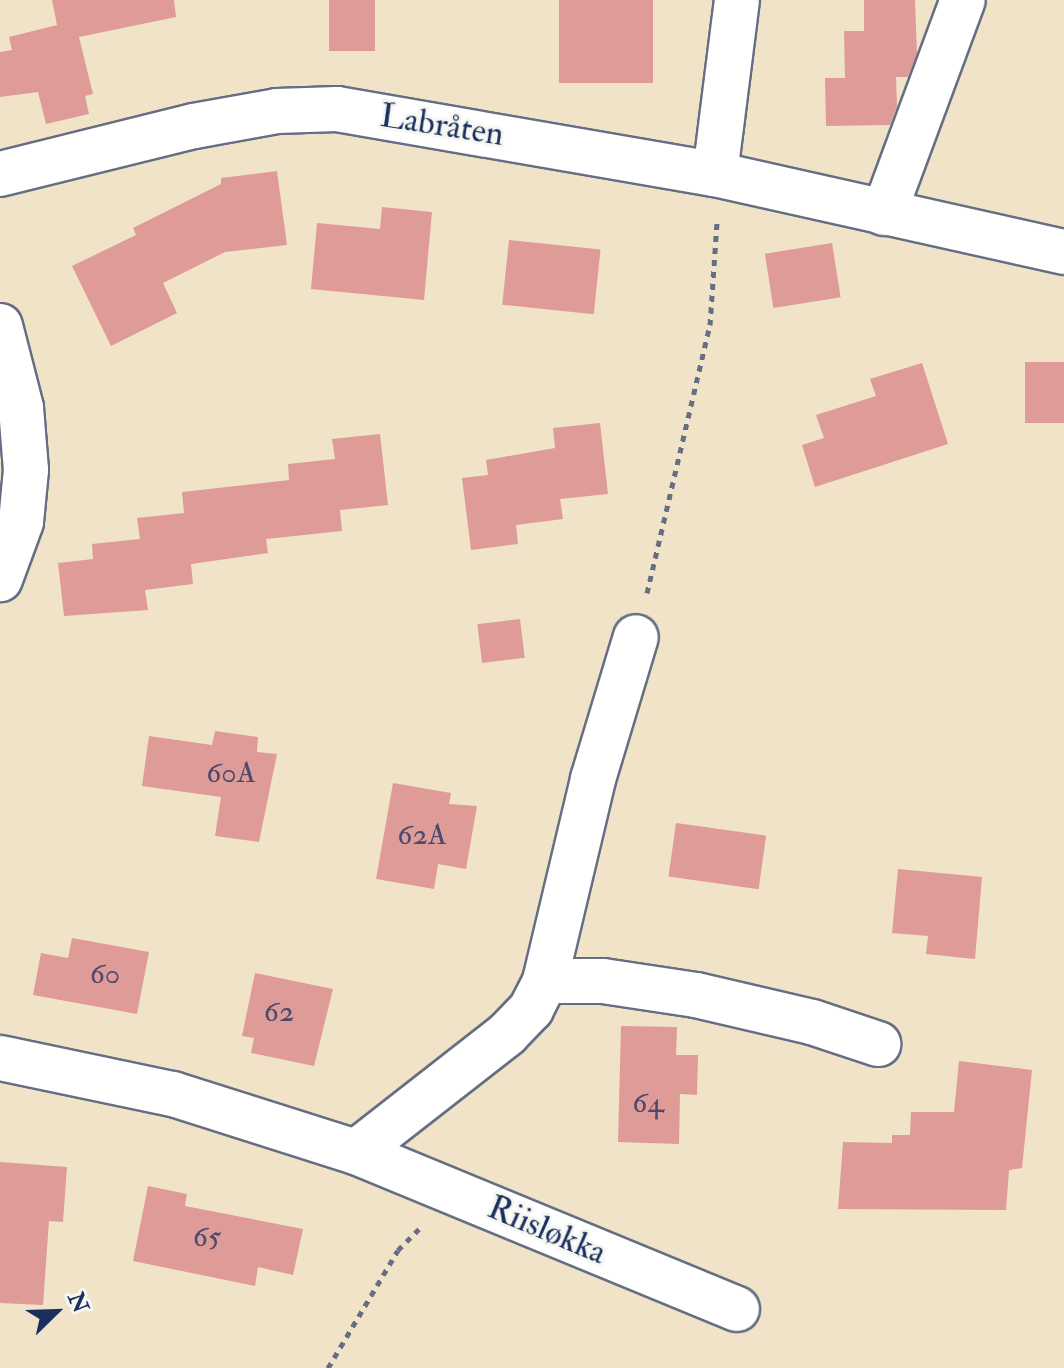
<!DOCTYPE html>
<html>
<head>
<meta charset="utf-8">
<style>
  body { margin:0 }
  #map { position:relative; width:1064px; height:1368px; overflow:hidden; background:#f0e3c8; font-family:"IM FELL Double Pica",serif }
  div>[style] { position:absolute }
  .building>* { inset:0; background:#df9b98; transform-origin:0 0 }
  .path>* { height:5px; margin-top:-2.5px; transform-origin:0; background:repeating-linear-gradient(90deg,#666e83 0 6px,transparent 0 12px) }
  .roads { filter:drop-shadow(2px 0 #666e83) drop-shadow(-2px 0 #666e83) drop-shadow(0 2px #666e83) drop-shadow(0 -2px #666e83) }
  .minor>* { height:44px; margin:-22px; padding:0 22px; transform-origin:22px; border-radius:22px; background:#fff }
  span { translate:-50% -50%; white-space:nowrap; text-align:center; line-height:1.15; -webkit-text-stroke:6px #f6f6f2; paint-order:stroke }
  .number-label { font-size:30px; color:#4c4a6c }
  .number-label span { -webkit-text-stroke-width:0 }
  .street-label { font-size:34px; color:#1b2f5e }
  .north { position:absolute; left:16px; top:1272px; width:80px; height:80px; -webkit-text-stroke:6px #f6f6f2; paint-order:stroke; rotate:67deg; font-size:22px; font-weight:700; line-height:32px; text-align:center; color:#1b2f5e }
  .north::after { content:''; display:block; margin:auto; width:28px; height:36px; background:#1b2f5e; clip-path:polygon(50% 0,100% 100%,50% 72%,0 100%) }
</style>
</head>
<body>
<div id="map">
  <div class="building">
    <div style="clip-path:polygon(52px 0,174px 0,176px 17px,79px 37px,93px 94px,85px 96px,89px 114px,46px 124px,38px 92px,0 97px,0 52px,12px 50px,9px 37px,57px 25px)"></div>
    <div style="left:329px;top:0;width:46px;height:51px"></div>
    <div style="left:559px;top:0;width:94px;height:83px"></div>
    <div style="clip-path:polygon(864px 0,915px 0,917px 53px,908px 77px,896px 77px,897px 106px,890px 125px,826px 126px,825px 78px,845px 78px,844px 31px,864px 31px)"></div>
    <div style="clip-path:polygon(277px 171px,287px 245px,225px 252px,163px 283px,177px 313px,111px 346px,72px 266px,136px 235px,133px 228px,221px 184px,221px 178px)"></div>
    <div style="clip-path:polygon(382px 207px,432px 212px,424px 300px,311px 289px,317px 223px,380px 229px)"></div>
    <div style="left:509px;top:240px;width:92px;height:65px;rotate:6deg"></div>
    <div style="left:832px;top:243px;width:55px;height:68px;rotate:81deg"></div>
    <div style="left:1025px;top:362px;width:39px;height:61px"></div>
    <div style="clip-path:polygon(922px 363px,948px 444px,815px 487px,802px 445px,824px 438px,816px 415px,876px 396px,870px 379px)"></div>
    <div style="clip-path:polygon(600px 423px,608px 494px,560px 499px,563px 519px,516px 525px,518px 544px,471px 550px,462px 478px,488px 475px,486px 460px,555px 448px,553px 428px)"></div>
    <div style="clip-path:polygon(380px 434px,388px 505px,340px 510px,342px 531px,266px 539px,268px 553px,191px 564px,193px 584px,145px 590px,148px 610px,64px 616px,58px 563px,93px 559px,92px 544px,140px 539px,137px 518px,184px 513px,182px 492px,289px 480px,288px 464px,335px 459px,332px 439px)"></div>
    <div style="left:520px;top:619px;width:39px;height:43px;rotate:83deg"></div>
    <div style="clip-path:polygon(215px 731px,258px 737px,257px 752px,277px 754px,259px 842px,215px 836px,221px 797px,142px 786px,149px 736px,212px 745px)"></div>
    <div style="clip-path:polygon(393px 783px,451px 793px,449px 804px,477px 806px,466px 869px,438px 864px,434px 889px,376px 879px)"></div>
    <div style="left:676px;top:823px;width:91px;height:54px;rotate:8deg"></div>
    <div style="clip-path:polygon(898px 869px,982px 877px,975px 959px,926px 954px,928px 936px,892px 933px)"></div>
    <div style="clip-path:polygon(72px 938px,149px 952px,137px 1014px,33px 995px,41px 953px,68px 958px)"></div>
    <div style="clip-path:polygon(255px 973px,333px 989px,314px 1066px,251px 1053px,254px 1038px,242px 1036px)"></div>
    <div style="clip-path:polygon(621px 1026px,677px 1027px,676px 1055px,698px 1055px,697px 1095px,680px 1094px,679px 1144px,618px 1142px)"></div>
    <div style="clip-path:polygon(959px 1061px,1032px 1070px,1022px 1168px,1009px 1170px,1006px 1210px,838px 1209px,843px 1142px,892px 1143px,892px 1135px,910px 1135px,911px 1112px,954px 1112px)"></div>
    <div style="clip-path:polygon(0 1162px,67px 1167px,63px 1222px,49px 1221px,43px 1305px,0 1303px)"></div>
    <div style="clip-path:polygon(148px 1186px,187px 1194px,185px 1206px,303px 1229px,293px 1275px,258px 1267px,255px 1286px,133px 1261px)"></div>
  </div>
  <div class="path">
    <div style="left:647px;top:593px;width:275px;rotate:-76.8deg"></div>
    <div style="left:710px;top:325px;width:102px;rotate:-86.1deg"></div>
    <div style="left:328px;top:1368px;width:137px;rotate:-59.3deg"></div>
    <div style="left:398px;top:1250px;width:30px;rotate:-45deg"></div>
  </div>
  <div class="roads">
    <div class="minor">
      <div style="left:0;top:174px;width:200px;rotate:-13.9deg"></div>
      <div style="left:194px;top:126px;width:84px;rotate:-10.2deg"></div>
      <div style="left:277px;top:111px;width:60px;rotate:-1.9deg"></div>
      <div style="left:337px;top:109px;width:384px;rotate:9.8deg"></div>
      <div style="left:715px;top:174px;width:358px;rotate:12.6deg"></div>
      <div style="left:715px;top:174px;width:175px;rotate:-82.8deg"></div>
      <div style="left:884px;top:213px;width:227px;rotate:-69.7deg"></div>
      <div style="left:0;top:326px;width:85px;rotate:75.6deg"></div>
      <div style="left:21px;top:408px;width:62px;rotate:85.4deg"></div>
      <div style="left:26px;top:470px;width:52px;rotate:95.5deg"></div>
      <div style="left:21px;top:522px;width:61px;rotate:110.2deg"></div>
      <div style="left:545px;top:981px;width:58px"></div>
      <div style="left:603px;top:981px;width:94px;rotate:8.6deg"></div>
      <div style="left:696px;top:995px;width:119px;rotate:13.1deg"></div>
      <div style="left:812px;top:1022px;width:70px;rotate:18.4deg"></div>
      <div style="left:0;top:1058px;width:177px;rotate:11.8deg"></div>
      <div style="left:173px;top:1094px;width:192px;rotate:17.6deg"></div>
      <div style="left:356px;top:1152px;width:412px;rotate:22.4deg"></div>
      <div style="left:356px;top:1152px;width:192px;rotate:-38deg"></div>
      <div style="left:507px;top:1034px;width:35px;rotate:-46deg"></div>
      <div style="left:531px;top:1009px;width:31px;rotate:-63deg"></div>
      <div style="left:545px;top:981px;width:208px;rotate:-76.6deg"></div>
      <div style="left:593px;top:779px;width:148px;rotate:-73.2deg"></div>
    </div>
  </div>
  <div class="number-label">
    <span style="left:231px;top:773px">60A</span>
    <span style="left:422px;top:835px">62A</span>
    <span style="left:105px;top:974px">60</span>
    <span style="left:279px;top:1012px">62</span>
    <span style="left:648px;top:1103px">64</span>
    <span style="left:207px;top:1237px">65</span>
  </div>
  <div class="street-label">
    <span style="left:442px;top:125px;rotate:9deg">Labråten</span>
    <span style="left:547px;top:1230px;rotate:23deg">Riisløkka</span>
  </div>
  <div class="north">N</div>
</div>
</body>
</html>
